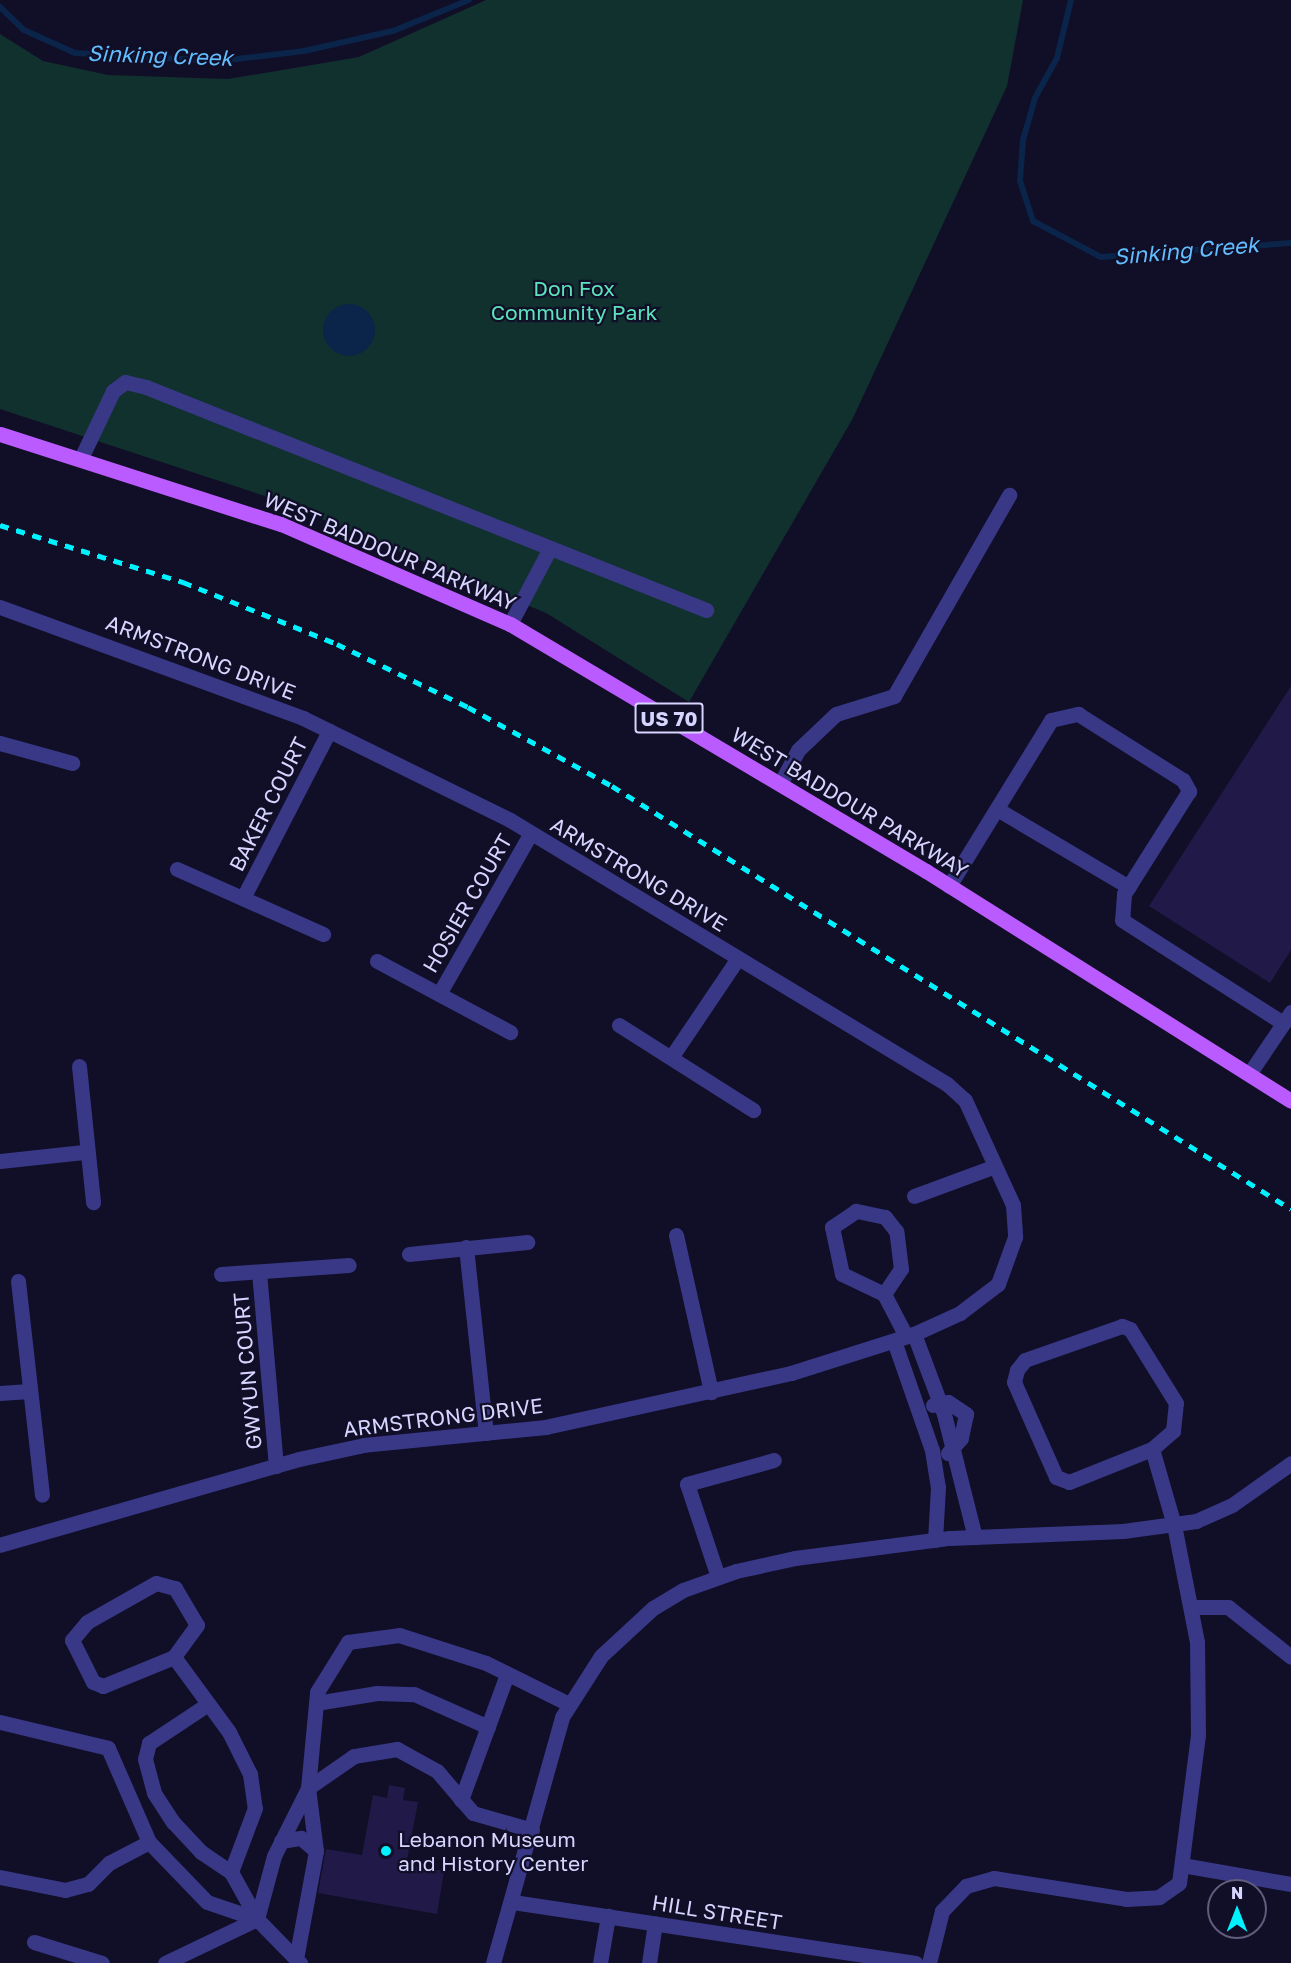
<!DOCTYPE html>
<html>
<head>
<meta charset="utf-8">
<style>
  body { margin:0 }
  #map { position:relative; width:1291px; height:1963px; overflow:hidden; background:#110e27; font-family:"Golos Text",sans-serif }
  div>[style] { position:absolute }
  .green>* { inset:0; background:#11312e }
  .water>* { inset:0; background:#0a244a }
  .round { border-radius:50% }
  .stream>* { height:6px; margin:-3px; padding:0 3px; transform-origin:3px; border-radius:3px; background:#0a244a }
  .building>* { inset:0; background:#211a48 }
  .minor>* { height:15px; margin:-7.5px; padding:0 7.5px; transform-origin:7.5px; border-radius:7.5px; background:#383887 }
  .major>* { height:15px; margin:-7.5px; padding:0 7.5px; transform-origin:7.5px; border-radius:7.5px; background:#ba5bff }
  .rail>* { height:4.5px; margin-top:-2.25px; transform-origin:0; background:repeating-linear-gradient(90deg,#00f1ff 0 9px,transparent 0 17px) }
  .dots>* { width:16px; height:16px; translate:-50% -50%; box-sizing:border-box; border:3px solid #110e27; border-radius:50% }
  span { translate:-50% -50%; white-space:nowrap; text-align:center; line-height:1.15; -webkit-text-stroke:4.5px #110e27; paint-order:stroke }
  .shield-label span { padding:2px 4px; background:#110e27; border:2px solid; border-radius:4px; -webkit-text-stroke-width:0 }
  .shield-label { font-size:20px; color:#d7d4ff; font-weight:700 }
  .park-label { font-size:21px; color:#5be4bb }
  .street-label { font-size:21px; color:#d7d4ff }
  .poi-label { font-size:21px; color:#d7d4ff }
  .left { translate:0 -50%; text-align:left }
  .water-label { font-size:22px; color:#62bdff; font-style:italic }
  .north { position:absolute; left:1207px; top:1879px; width:60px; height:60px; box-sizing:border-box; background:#110e27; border:2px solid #605d7d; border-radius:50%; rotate:0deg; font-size:16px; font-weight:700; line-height:24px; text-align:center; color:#d7d4ff }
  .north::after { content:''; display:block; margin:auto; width:21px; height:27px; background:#00f1ff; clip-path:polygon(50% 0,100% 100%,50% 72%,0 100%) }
</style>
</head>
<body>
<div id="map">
  <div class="green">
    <div style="clip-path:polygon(486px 0,1023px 0,1007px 86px,853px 418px,689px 702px,546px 613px,274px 499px,0 409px,0 34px,43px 61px,108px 75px,228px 79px,359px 57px)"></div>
  </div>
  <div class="water">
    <div class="round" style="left:323px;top:304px;width:52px;height:52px"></div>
  </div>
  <div class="stream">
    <div style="left:1071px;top:0;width:60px;rotate:103.6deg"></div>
    <div style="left:1057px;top:58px;width:46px;rotate:118.8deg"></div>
    <div style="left:1035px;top:98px;width:44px;rotate:105.9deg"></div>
    <div style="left:1023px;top:140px;width:41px;rotate:94.2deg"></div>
    <div style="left:1020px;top:181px;width:42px;rotate:72deg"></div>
    <div style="left:1033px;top:221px;width:77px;rotate:27.9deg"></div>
    <div style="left:1101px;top:257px;width:191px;rotate:-4.2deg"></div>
    <div style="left:0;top:7px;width:33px;rotate:44deg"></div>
    <div style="left:24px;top:30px;width:56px;rotate:24.3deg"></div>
    <div style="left:75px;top:53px;width:145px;rotate:3.2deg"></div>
    <div style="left:220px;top:61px;width:85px;rotate:-6.8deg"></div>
    <div style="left:304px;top:51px;width:91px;rotate:-12.7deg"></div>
    <div style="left:393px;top:31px;width:82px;rotate:-22.2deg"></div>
  </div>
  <div class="building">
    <div style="clip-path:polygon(1291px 686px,1291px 950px,1270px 983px,1149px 906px)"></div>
    <div style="clip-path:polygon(389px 1785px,405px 1788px,403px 1800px,418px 1802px,406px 1865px,444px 1871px,437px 1914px,318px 1893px,326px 1849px,362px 1855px,373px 1795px,387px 1798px)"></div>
  </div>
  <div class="minor">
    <div style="left:82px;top:456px;width:72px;rotate:-64.5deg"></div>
    <div style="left:113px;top:391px;width:15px;rotate:-37deg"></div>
    <div style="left:125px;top:382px;width:22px;rotate:13deg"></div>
    <div style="left:146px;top:387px;width:603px;rotate:21.71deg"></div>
    <div style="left:0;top:607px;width:323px;rotate:20.1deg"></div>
    <div style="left:303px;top:718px;width:231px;rotate:26.2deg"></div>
    <div style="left:510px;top:820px;width:511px;rotate:31.14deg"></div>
    <div style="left:947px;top:1084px;width:24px;rotate:42deg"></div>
    <div style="left:965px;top:1100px;width:115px;rotate:65.4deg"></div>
    <div style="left:1013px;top:1205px;width:32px;rotate:86deg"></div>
    <div style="left:1015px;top:1237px;width:50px;rotate:109.9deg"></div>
    <div style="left:998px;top:1284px;width:48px;rotate:142.7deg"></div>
    <div style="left:960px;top:1313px;width:51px;rotate:155.5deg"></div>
    <div style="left:914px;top:1334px;width:129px;rotate:162.4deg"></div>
    <div style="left:791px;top:1373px;width:251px;rotate:167.6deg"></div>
    <div style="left:546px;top:1427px;width:183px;rotate:174.4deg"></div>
    <div style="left:364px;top:1445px;width:66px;rotate:167.8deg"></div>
    <div style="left:299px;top:1459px;width:311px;rotate:164deg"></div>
    <div style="left:510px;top:624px;width:84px;rotate:-62.2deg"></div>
    <div style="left:0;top:743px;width:75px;rotate:15.5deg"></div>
    <div style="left:780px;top:784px;width:38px;rotate:-62deg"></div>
    <div style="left:798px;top:750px;width:52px;rotate:-43.5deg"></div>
    <div style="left:836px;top:714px;width:61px;rotate:-17.2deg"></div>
    <div style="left:894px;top:696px;width:232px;rotate:-60.2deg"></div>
    <div style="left:997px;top:809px;width:153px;rotate:30.6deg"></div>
    <div style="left:177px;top:869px;width:160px;rotate:24deg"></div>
    <div style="left:949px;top:886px;width:195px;rotate:-58.4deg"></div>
    <div style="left:1051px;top:720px;width:28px;rotate:-13deg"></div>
    <div style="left:1078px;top:714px;width:124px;rotate:32.2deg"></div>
    <div style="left:1183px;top:780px;width:13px;rotate:61deg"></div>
    <div style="left:1189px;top:791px;width:122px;rotate:122.3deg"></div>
    <div style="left:1124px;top:894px;width:26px;rotate:94deg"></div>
    <div style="left:1122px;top:920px;width:191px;rotate:32.6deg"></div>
    <div style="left:244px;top:896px;width:186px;rotate:-62.7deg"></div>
    <div style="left:377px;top:961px;width:151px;rotate:28.1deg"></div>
    <div style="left:439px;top:994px;width:185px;rotate:-60.3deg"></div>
    <div style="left:619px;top:1025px;width:159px;rotate:32.4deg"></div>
    <div style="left:672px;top:1056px;width:118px;rotate:-56deg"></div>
    <div style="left:79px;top:1066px;width:137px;rotate:84.1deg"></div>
    <div style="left:1249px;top:1074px;width:75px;rotate:-55.9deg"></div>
    <div style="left:0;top:1161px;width:84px;rotate:-6.1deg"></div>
    <div style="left:914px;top:1196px;width:86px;rotate:-20.3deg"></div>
    <div style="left:676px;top:1235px;width:161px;rotate:77.4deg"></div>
    <div style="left:466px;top:1247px;width:187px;rotate:83.9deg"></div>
    <div style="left:409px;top:1254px;width:119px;rotate:-5.8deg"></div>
    <div style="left:259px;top:1272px;width:195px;rotate:85deg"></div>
    <div style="left:221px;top:1274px;width:128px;rotate:-4deg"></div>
    <div style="left:18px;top:1281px;width:215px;rotate:83.6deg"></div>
    <div style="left:884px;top:1294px;width:30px;rotate:-56deg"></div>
    <div style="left:901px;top:1269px;width:38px;rotate:-97deg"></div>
    <div style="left:896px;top:1231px;width:18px;rotate:-128deg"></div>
    <div style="left:885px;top:1217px;width:30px;rotate:-168deg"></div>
    <div style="left:856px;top:1211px;width:29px;rotate:146deg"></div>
    <div style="left:832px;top:1227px;width:48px;rotate:78deg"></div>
    <div style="left:842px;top:1274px;width:47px;rotate:25.5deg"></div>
    <div style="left:884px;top:1294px;width:47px;rotate:62.4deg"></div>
    <div style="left:914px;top:1334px;width:85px;rotate:69.4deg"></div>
    <div style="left:944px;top:1414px;width:127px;rotate:75.9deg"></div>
    <div style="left:894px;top:1341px;width:115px;rotate:70.8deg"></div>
    <div style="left:932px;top:1450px;width:37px;rotate:81deg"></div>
    <div style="left:938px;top:1487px;width:53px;rotate:93.2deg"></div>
    <div style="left:0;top:1393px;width:29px;rotate:-4deg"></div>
    <div style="left:933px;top:1405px;width:15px;rotate:-11deg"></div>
    <div style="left:948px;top:1402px;width:22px;rotate:34deg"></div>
    <div style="left:966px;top:1414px;width:25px;rotate:102deg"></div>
    <div style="left:961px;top:1438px;width:20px;rotate:131deg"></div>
    <div style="left:718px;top:1577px;width:98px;rotate:-108.4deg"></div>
    <div style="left:687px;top:1484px;width:90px;rotate:-15.4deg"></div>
    <div style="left:1191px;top:1607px;width:37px"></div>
    <div style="left:1228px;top:1607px;width:80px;rotate:38.4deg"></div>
    <div style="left:174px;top:1657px;width:77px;rotate:157.8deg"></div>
    <div style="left:103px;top:1686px;width:11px;rotate:-158deg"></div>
    <div style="left:93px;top:1682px;width:47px;rotate:-116.6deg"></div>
    <div style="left:72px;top:1640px;width:23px;rotate:-50deg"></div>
    <div style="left:87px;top:1622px;width:79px;rotate:-29.5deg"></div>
    <div style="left:156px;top:1583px;width:20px;rotate:15deg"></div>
    <div style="left:175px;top:1588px;width:43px;rotate:59.3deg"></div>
    <div style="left:197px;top:1625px;width:39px;rotate:126deg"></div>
    <div style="left:174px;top:1657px;width:93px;rotate:53.7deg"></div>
    <div style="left:229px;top:1732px;width:47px;rotate:63.4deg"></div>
    <div style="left:250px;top:1774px;width:34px;rotate:82deg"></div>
    <div style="left:255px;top:1808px;width:68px;rotate:110.6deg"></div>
    <div style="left:231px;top:1872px;width:54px;rotate:61deg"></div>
    <div style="left:257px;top:1919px;width:62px;rotate:45.7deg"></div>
    <div style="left:316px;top:1703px;width:62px;rotate:-9.3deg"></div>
    <div style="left:377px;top:1693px;width:37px;rotate:2deg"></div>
    <div style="left:414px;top:1694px;width:81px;rotate:24deg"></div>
    <div style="left:208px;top:1704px;width:71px;rotate:146.5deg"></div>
    <div style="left:149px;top:1743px;width:16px;rotate:104deg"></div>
    <div style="left:145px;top:1759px;width:35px;rotate:75deg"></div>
    <div style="left:154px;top:1793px;width:35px;rotate:57deg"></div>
    <div style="left:173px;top:1822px;width:41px;rotate:47deg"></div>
    <div style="left:201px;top:1852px;width:36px;rotate:34deg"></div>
    <div style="left:0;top:1722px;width:111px;rotate:13.5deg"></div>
    <div style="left:108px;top:1748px;width:103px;rotate:66.4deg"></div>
    <div style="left:149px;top:1842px;width:83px;rotate:46deg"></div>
    <div style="left:207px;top:1902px;width:53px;rotate:18.8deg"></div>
    <div style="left:461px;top:1800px;width:134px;rotate:-69.9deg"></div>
    <div style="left:532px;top:1830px;width:61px;rotate:-163.9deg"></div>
    <div style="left:473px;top:1813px;width:55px;rotate:-130.6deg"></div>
    <div style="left:437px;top:1771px;width:46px;rotate:-151.2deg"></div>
    <div style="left:397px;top:1749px;width:44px;rotate:170.8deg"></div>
    <div style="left:354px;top:1756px;width:56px;rotate:145.2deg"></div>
    <div style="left:308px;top:1788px;width:96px;rotate:-84.6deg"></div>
    <div style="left:317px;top:1692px;width:59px;rotate:-58.2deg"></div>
    <div style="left:348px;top:1642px;width:51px;rotate:-7.8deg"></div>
    <div style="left:399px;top:1635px;width:91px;rotate:17.8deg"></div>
    <div style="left:486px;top:1663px;width:93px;rotate:26.3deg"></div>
    <div style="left:281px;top:1841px;width:20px;rotate:-9deg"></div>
    <div style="left:301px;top:1838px;width:20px;rotate:41deg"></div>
    <div style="left:1182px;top:1865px;width:111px;rotate:9.9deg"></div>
    <div style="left:0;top:1877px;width:66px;rotate:11.3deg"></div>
    <div style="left:65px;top:1890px;width:24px;rotate:-15deg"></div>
    <div style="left:88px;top:1884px;width:30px;rotate:-45deg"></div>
    <div style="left:109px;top:1863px;width:45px;rotate:-27.7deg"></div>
    <div style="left:513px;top:1902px;width:407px;rotate:8.6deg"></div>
    <div style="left:257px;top:1919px;width:65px;rotate:-74.9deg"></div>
    <div style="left:274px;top:1856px;width:76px;rotate:-63.4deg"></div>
    <div style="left:34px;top:1942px;width:71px;rotate:17.2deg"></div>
    <div style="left:296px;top:1959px;width:110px;rotate:-79.5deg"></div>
    <div style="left:316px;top:1851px;width:64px;rotate:-97.2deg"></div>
    <div style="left:165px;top:1963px;width:102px;rotate:-25.6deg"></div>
    <div style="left:493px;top:1963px;width:255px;rotate:-74.3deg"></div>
    <div style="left:562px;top:1717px;width:72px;rotate:-57.4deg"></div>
    <div style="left:601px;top:1656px;width:71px;rotate:-42.7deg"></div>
    <div style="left:653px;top:1608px;width:35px;rotate:-31deg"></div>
    <div style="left:683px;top:1590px;width:56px;rotate:-19.7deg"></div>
    <div style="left:736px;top:1571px;width:60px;rotate:-12.4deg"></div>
    <div style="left:795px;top:1558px;width:156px;rotate:-7.4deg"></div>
    <div style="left:950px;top:1538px;width:173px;rotate:-2.3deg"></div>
    <div style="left:1123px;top:1531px;width:74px;rotate:-7.8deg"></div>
    <div style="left:1196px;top:1521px;width:39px;rotate:-24deg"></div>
    <div style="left:1232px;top:1505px;width:72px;rotate:-35.4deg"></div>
    <div style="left:600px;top:1963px;width:48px;rotate:-80.3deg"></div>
    <div style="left:649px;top:1963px;width:40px;rotate:-81.5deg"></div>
    <div style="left:929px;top:1963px;width:54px;rotate:-76deg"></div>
    <div style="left:942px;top:1911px;width:35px;rotate:-46deg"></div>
    <div style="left:966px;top:1886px;width:29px;rotate:-16deg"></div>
    <div style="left:994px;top:1878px;width:134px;rotate:9deg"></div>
    <div style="left:1126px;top:1899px;width:33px;rotate:-3deg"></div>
    <div style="left:1159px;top:1897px;width:24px;rotate:-35deg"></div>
    <div style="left:1179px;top:1883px;width:149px;rotate:-82.7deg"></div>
    <div style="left:1198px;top:1735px;width:93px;rotate:-90.6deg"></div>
    <div style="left:1197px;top:1642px;width:119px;rotate:-101.1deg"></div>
    <div style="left:1174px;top:1525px;width:79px;rotate:-106.1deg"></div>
    <div style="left:1152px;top:1449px;width:28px;rotate:-41deg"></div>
    <div style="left:1173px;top:1431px;width:28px;rotate:-84deg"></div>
    <div style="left:1176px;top:1403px;width:87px;rotate:-121.9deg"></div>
    <div style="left:1130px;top:1329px;width:9px;rotate:-159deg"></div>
    <div style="left:1122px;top:1326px;width:103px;rotate:160.7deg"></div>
    <div style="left:1025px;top:1360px;width:13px;rotate:129deg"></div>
    <div style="left:1017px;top:1370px;width:12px;rotate:104deg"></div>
    <div style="left:1014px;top:1382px;width:104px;rotate:66.1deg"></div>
    <div style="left:1056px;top:1477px;width:14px;rotate:21deg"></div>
    <div style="left:1069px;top:1482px;width:89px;rotate:-21.7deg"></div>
  </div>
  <div class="major">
    <div style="left:0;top:434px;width:295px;rotate:17.8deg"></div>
    <div style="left:281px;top:524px;width:250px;rotate:23.6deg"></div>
    <div style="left:510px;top:624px;width:484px;rotate:30.7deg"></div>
    <div style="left:926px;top:871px;width:431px;rotate:32.2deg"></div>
  </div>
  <div class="rail">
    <div style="left:0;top:525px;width:192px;rotate:17.3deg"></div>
    <div style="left:183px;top:582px;width:166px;rotate:21.9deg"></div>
    <div style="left:337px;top:644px;width:145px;rotate:25.7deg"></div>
    <div style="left:468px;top:707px;width:164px;rotate:28.7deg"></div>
    <div style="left:612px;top:786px;width:800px;rotate:31.92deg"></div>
  </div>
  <div class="dots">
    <div style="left:386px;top:1851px;background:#00f1ff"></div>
  </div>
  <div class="shield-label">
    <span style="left:669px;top:718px">US 70</span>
  </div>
  <div class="park-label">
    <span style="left:574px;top:300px">Don Fox<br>Community Park</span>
  </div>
  <div class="street-label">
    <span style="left:390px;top:551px;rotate:23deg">WEST BADDOUR PARKWAY</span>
    <span style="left:201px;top:657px;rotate:21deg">ARMSTRONG DRIVE</span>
    <span style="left:850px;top:802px;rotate:31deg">WEST BADDOUR PARKWAY</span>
    <span style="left:268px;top:804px;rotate:-63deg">BAKER COURT</span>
    <span style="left:639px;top:874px;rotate:31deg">ARMSTRONG DRIVE</span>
    <span style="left:467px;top:903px;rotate:-60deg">HOSIER COURT</span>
    <span style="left:247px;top:1371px;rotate:-95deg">GWYUN COURT</span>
    <span style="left:443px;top:1417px;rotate:-7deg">ARMSTRONG DRIVE</span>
    <span style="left:717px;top:1912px;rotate:9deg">HILL STREET</span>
  </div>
  <div class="poi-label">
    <span class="left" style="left:398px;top:1851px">Lebanon Museum<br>and History Center</span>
  </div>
  <div class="water-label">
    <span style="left:160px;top:55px;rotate:2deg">Sinking Creek</span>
    <span style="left:1186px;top:250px;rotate:-5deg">Sinking Creek</span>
  </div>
  <div class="north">N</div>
</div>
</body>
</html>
